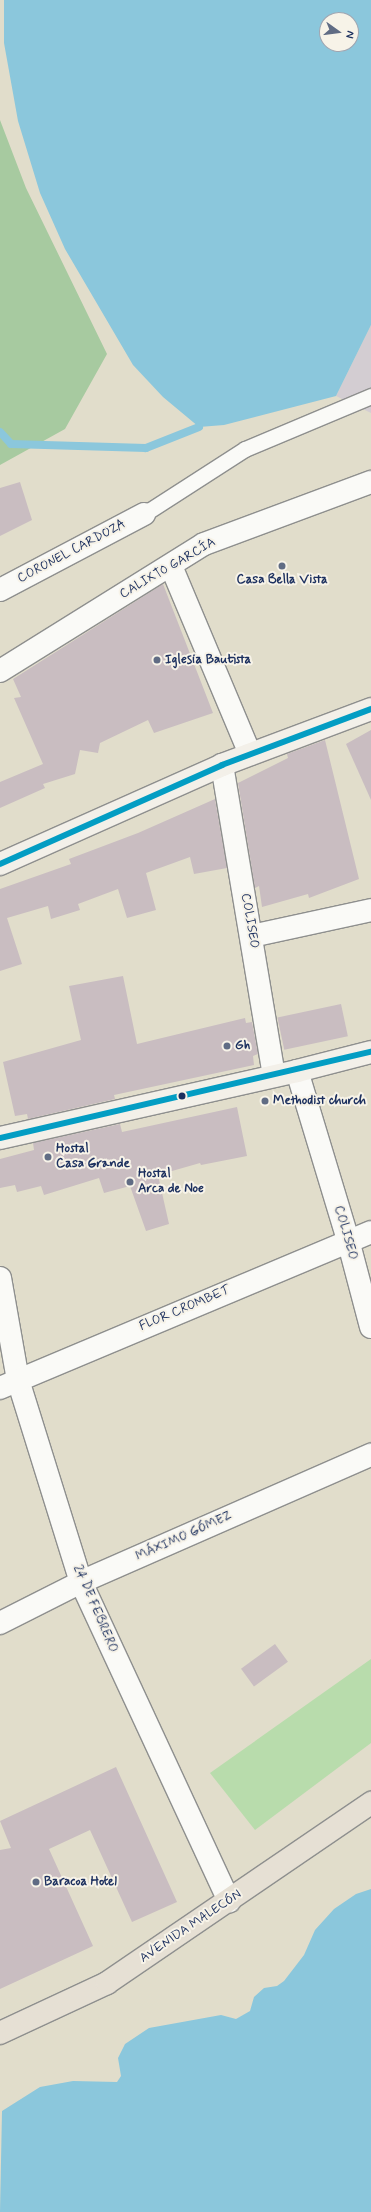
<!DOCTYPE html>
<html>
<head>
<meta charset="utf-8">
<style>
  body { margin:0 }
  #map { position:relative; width:371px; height:2212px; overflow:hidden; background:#e1ddcb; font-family:Mynerve,sans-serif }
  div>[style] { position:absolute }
  .industrial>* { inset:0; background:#d3cdd2 }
  .green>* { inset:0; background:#b8dcac }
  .forest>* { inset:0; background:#a7caa0 }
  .water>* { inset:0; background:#8bc7dc }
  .stream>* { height:8px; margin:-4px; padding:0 4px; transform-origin:4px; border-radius:4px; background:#8bc7dc }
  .building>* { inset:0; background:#c9bdc1; transform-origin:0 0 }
  .roads { filter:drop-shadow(1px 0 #8e8f8e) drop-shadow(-1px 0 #8e8f8e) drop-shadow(0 1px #8e8f8e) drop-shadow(0 -1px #8e8f8e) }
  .service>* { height:15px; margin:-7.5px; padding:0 7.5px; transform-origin:7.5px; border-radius:7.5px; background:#fafaf7 }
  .minor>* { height:22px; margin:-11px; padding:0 11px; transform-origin:11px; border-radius:11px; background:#fafaf7 }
  .secondary>* { height:22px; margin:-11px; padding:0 11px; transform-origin:11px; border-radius:11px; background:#f3f0e9 }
  .primary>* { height:22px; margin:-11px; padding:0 11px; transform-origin:11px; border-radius:11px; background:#e6e0d4 }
  .bus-1>* { height:6px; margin:-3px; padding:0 3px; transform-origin:3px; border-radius:3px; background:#039dc3 }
  .dots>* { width:11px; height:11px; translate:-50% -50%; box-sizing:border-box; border:2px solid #f7f3e8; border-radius:50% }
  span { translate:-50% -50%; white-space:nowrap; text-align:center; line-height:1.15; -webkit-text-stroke:4px #f7f3e8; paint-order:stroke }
  .street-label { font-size:13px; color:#1b2f5e }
  .poi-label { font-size:13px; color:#1b2f5e; font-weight:700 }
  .left { translate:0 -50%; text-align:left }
  .north { position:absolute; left:319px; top:12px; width:40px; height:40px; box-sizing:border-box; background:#f7f3e8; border:1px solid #9fa5b1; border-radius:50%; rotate:104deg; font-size:11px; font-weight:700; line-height:16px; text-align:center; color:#1b2f5e }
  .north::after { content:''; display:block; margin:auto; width:14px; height:18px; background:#606c84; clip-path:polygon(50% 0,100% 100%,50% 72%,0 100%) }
</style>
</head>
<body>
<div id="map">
  <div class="industrial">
    <div style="clip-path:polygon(371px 325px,371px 413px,336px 396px)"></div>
  </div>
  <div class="green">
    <div style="clip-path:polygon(371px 1659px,371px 1743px,255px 1830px,210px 1773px)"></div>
  </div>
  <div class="forest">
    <div style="clip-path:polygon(0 120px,26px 188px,107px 354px,65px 429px,0 465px)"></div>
  </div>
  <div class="water">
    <div style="clip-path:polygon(evenodd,4px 0,371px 0,371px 325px,336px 396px,224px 425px,199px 427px,163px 397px,133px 365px,65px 249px,40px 193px,18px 121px,4px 43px,4px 0,327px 20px,351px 20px,351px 44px,327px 44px,327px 20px)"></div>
    <div style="clip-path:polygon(371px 1889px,371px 2212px,0 2212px,2px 2111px,40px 2087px,73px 2081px,117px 2082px,121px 2076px,118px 2058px,125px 2044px,149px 2028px,221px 2015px,236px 2019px,250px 2011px,254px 1997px,264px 1988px,277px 1986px,284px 1981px,304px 1955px,315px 1930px,334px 1909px,356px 1894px)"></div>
  </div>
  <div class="stream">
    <div style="left:0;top:432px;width:16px;rotate:47deg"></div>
    <div style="left:11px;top:444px;width:135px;rotate:1.7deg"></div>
    <div style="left:146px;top:448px;width:57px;rotate:-21.6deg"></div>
  </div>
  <div class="building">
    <div style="clip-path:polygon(20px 482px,32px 520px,0 536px,0 488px)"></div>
    <div style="clip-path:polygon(163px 584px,213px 713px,154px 733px,148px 720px,100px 743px,98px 753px,80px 750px,75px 774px,43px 784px,45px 788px,0 808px,0 782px,43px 764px,14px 698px,21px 697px,13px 679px)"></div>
    <div style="clip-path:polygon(371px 730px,371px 800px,346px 744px)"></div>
    <div style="clip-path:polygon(325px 740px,359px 879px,309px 898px,308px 894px,262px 907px,259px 886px,255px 888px,238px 783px,288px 758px,287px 754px)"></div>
    <div style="clip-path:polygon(215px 799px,227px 868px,194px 874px,190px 857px,146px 873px,156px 910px,127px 918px,118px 889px,78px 904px,80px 910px,51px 919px,48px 906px,7px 918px,22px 964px,0 971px,0 889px,71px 864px,69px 859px,138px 833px)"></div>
    <div style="clip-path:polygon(123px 976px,137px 1044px,245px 1018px,246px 1023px,252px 1022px,258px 1054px,253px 1056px,254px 1065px,114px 1095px,115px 1099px,28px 1119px,27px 1114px,15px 1116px,3px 1062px,81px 1040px,69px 986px)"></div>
    <div style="left:341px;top:1004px;width:33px;height:65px;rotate:78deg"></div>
    <div style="clip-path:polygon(237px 1107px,247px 1156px,201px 1165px,200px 1163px,158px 1175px,169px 1224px,146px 1231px,130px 1186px,104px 1193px,99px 1178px,44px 1195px,41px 1186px,17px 1192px,15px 1185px,0 1188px,0 1159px,34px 1150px,33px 1143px,120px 1124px,122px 1132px)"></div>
    <div style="left:275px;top:1644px;width:22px;height:42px;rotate:54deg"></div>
    <div style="clip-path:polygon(116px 1767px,177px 1902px,132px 1922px,90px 1830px,49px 1849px,93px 1946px,0 1989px,0 1850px,11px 1848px,0 1821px)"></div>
  </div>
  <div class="roads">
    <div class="service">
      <div style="left:144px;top:514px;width:120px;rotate:-32.8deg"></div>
      <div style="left:245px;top:449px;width:137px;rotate:-22.8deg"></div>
    </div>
    <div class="minor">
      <div style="left:171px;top:566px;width:204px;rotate:67.2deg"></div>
      <div style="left:0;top:590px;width:163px;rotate:-27.8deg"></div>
      <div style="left:0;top:671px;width:240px;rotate:-31.9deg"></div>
      <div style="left:204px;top:544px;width:178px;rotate:-20.4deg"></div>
      <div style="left:222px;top:765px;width:315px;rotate:80.5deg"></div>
      <div style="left:252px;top:936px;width:122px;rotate:-12.3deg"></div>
      <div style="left:297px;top:1071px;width:177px;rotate:73.2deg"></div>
      <div style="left:348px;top:1240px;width:90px;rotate:75.2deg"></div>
      <div style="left:0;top:1278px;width:104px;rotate:80deg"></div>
      <div style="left:18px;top:1380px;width:212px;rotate:72.7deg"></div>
      <div style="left:81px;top:1582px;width:352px;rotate:65.1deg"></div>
      <div style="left:0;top:1388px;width:402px;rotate:-22.8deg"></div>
      <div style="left:0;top:1623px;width:91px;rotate:-26.8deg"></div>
      <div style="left:81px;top:1582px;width:317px;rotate:-23.7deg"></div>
    </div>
    <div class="secondary">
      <div style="left:0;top:864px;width:243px;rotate:-24deg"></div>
      <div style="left:222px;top:765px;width:159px;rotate:-20.6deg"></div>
      <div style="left:0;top:1138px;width:304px;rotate:-12.7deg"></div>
      <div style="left:297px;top:1071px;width:76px;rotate:-14.4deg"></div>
    </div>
    <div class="primary">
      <div style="left:0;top:2033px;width:118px;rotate:-25deg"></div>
      <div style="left:107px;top:1983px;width:320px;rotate:-34.3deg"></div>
    </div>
  </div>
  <div class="bus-1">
    <div style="left:0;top:864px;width:243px;rotate:-24deg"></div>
    <div style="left:222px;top:765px;width:159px;rotate:-20.6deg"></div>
    <div style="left:0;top:1138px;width:381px;rotate:-13.1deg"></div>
  </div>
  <div class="dots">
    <div style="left:282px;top:566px;background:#606c84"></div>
    <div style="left:157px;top:660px;background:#606c84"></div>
    <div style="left:227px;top:1046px;background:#606c84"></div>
    <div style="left:182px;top:1096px;background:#1b2f5e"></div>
    <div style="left:265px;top:1101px;background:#606c84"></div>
    <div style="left:48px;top:1157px;background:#606c84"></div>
    <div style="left:130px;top:1182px;background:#606c84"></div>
    <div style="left:36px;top:1882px;background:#606c84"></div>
  </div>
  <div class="street-label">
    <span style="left:72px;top:552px;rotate:-28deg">CORONEL CARDOZA</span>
    <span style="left:168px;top:569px;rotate:-30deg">CALIXTO GARCÍA</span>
    <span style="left:249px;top:921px;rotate:80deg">COLISEO</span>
    <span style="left:345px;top:1233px;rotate:74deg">COLISEO</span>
    <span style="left:185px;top:1309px;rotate:-23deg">FLOR CROMBET</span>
    <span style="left:184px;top:1537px;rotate:-24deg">MÁXIMO GÓMEZ</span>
    <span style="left:95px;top:1609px;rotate:67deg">24 DE FEBRERO</span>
    <span style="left:191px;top:1927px;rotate:-34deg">AVENIDA MALECÓN</span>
  </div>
  <div class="poi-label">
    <span style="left:282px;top:580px">Casa Bella Vista</span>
    <span class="left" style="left:165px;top:660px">Iglesia Bautista</span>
    <span class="left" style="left:235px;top:1046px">Gh</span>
    <span class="left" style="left:273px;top:1101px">Methodist church</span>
    <span class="left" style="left:56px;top:1157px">Hostal<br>Casa Grande</span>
    <span class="left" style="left:138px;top:1182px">Hostal<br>Arca de Noe</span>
    <span class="left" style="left:44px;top:1882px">Baracoa Hotel</span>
  </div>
  <div class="north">N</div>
</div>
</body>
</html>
